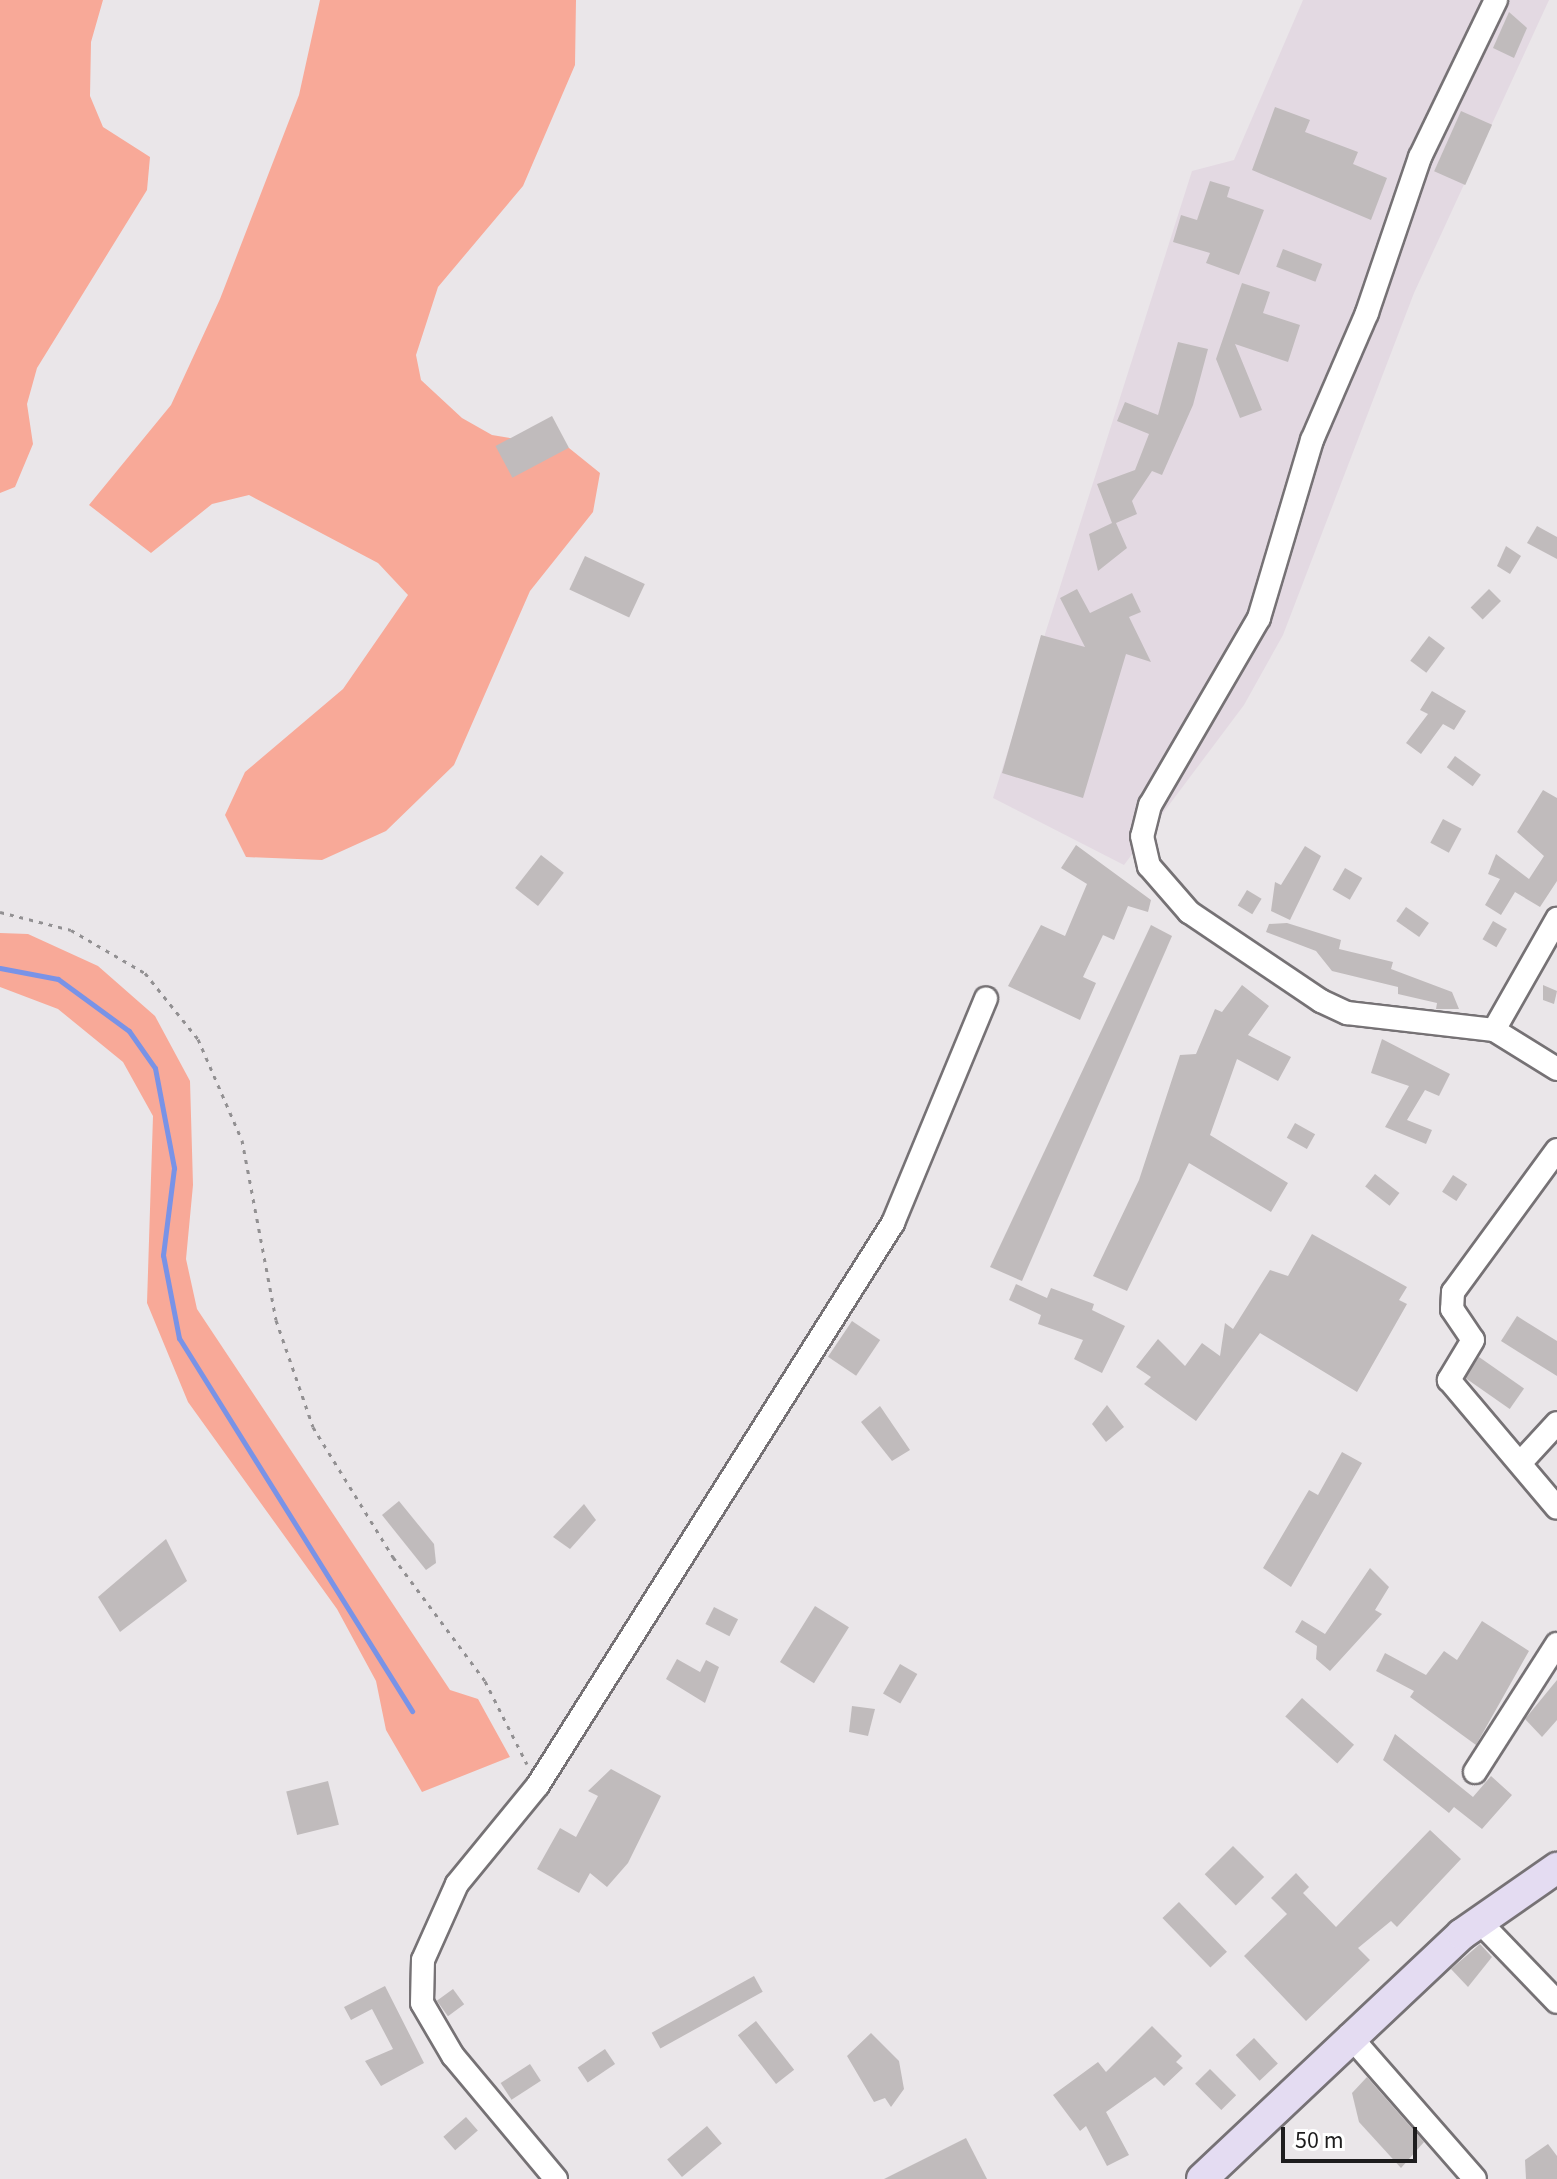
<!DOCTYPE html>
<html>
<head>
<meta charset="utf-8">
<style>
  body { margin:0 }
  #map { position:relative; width:1557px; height:2179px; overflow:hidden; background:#eae6e9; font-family:"Source Sans 3",sans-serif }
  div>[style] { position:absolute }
  .built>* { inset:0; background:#e3d9e2 }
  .green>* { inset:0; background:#f8a998 }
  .stream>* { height:5px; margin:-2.5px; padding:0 2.5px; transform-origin:2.5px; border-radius:2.5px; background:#7993e7 }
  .building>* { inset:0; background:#c0bbbc; transform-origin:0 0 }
  .path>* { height:3px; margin-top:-1.5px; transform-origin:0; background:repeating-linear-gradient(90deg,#929092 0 4px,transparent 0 10px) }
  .roads { filter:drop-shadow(2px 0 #767275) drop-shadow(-2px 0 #767275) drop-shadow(0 2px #767275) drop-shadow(0 -2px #767275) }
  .street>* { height:22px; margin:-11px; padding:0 11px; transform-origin:11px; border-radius:11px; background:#fff }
  .secondary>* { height:30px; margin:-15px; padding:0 15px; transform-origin:15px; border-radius:15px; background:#e4dcf2 }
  span { translate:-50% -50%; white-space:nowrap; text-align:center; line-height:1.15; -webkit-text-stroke:6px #fff; paint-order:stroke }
  .scale { position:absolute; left:1281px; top:2127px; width:136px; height:36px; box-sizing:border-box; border:4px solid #1e1d1e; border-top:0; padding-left:10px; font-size:24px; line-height:28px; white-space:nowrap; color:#1e1d1e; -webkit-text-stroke:6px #fff; paint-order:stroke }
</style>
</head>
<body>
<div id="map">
  <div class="built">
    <div style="clip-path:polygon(1303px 0,1549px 0,1414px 293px,1283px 635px,1244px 705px,1124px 865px,993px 798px,1192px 171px,1234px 160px)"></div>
  </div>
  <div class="green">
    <div style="clip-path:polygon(0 0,103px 0,91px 42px,90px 96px,103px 127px,150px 157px,147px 190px,37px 368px,27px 404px,33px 444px,15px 487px,0 493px)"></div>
    <div style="clip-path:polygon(320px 0,576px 0,575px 65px,523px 186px,438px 287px,416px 355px,421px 380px,462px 418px,492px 435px,569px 448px,600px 473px,593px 512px,530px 591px,454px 765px,386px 831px,322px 860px,246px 857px,225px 815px,245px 772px,343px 689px,408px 595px,378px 563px,249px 495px,212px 504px,151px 553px,89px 505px,171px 405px,220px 299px,299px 95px)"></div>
    <div style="clip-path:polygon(0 933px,28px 934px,98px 966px,155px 1016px,190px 1081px,193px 1185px,186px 1259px,197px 1309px,450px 1690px,478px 1699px,510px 1757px,422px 1792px,386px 1730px,376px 1681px,337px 1609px,188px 1402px,147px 1303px,153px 1116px,123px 1062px,58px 1009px,0 987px)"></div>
  </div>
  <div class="stream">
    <div style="left:0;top:968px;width:59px;rotate:10.7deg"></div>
    <div style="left:58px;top:979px;width:88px;rotate:36.2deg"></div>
    <div style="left:129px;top:1031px;width:45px;rotate:54.9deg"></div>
    <div style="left:155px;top:1068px;width:102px;rotate:79.2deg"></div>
    <div style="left:174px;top:1168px;width:88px;rotate:97.2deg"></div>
    <div style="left:163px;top:1255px;width:85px;rotate:79.1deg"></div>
    <div style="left:179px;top:1338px;width:440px;rotate:58deg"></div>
  </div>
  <div class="building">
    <div style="clip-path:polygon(1509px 12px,1527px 28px,1514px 58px,1493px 48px)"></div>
    <div style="clip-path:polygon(1275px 107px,1310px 120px,1305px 132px,1358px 152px,1353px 164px,1387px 178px,1371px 220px,1252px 170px)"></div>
    <div style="left:1461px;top:111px;width:34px;height:66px;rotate:24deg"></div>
    <div style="clip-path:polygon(1210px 181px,1230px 187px,1227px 197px,1264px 210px,1239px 275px,1206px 263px,1210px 253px,1173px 242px,1181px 215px,1197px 220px)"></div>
    <div style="left:1283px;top:249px;width:42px;height:19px;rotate:21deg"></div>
    <div style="clip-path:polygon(1242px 283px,1270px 292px,1263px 313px,1300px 325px,1288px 362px,1235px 344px,1262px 410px,1240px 418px,1216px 359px)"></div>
    <div style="clip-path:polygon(1178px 342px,1208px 349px,1193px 405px,1162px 475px,1152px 471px,1132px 501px,1137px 514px,1116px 523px,1127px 548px,1098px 571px,1089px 534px,1112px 523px,1097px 484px,1135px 470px,1149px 434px,1117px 421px,1125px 402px,1158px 415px)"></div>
    <div style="left:552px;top:416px;width:36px;height:64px;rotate:62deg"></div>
    <div style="clip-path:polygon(1537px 526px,1557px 537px,1557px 559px,1527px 543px)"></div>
    <div style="clip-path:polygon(1506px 546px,1521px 556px,1510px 574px,1497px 566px)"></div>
    <div style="left:585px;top:556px;width:66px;height:37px;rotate:25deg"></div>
    <div style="clip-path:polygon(1077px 589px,1090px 613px,1132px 593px,1141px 612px,1129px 617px,1151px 662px,1126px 654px,1083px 798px,1002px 773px,1041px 635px,1085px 647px,1060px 598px)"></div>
    <div style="left:1489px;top:589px;width:17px;height:26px;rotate:45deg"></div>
    <div style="left:1429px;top:636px;width:20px;height:31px;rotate:37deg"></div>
    <div style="clip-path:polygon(1432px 691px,1466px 711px,1454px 730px,1443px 724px,1421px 754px,1406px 743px,1428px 714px,1420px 710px)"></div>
    <div style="left:1455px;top:756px;width:32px;height:14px;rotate:36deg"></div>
    <div style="clip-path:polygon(1543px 790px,1557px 798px,1557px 881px,1540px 907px,1515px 892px,1501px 915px,1485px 905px,1500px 879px,1488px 874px,1496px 854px,1529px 879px,1544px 856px,1517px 832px)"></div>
    <div style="left:1443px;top:819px;width:21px;height:27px;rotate:28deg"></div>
    <div style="clip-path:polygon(1076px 845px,1151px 900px,1148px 912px,1128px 906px,1114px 940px,1103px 935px,1083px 977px,1096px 983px,1080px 1020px,1008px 986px,1041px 925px,1065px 936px,1087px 884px,1061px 868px)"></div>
    <div style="clip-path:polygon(1305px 846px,1321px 856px,1290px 920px,1271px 911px,1275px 882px,1281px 885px)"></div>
    <div style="left:541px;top:855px;width:29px;height:42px;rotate:38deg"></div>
    <div style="left:1345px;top:868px;width:20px;height:25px;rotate:30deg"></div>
    <div style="left:1247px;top:890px;width:17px;height:18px;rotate:31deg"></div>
    <div style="left:1406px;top:907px;width:28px;height:17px;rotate:35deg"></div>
    <div style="left:1493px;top:921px;width:16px;height:21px;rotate:30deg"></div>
    <div style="clip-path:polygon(1287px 923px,1341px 940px,1339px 949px,1393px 962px,1391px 969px,1452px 992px,1459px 1009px,1436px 1009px,1437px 1003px,1398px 994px,1398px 987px,1332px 971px,1316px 951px,1266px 932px,1269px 924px)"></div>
    <div style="clip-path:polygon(1151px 925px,1172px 936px,1022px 1281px,990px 1267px)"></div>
    <div style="clip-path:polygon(1242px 985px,1269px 1006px,1248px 1035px,1291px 1057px,1278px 1081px,1237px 1059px,1210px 1135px,1288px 1183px,1271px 1212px,1189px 1163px,1127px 1291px,1093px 1276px,1139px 1180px,1180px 1055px,1196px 1054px,1215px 1009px,1222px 1012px)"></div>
    <div style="clip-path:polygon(1543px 985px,1557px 991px,1554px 1004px,1543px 1000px)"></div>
    <div style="clip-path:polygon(1382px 1039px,1450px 1074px,1439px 1096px,1425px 1090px,1407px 1120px,1432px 1130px,1426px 1144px,1385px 1127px,1409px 1086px,1371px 1073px)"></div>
    <div style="left:1295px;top:1123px;width:23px;height:17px;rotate:29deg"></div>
    <div style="left:1375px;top:1174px;width:31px;height:16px;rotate:38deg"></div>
    <div style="left:1453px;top:1175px;width:17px;height:20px;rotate:33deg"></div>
    <div style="clip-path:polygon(1312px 1234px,1407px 1287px,1399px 1300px,1407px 1304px,1357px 1392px,1260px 1333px,1196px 1421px,1144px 1384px,1151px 1377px,1136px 1367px,1158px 1339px,1185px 1366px,1202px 1343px,1220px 1356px,1225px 1323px,1233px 1329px,1270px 1270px,1288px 1276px)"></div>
    <div style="clip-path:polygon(1016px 1284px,1047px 1298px,1051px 1288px,1094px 1304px,1092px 1310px,1125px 1326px,1102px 1373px,1074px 1359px,1083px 1340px,1038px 1324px,1041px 1315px,1009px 1300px)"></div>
    <div style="clip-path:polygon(1517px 1316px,1557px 1341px,1557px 1376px,1501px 1341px)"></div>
    <div style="left:852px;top:1321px;width:34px;height:43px;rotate:34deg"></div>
    <div style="left:1479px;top:1357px;width:55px;height:25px;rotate:35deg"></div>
    <div style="clip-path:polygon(1107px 1405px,1124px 1427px,1106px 1442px,1092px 1424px)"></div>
    <div style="clip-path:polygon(880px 1406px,910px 1450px,892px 1461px,861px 1422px)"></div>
    <div style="clip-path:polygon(1342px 1452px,1362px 1463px,1291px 1587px,1263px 1568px,1309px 1490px,1318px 1495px)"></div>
    <div style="clip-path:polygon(399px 1501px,434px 1544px,436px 1563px,426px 1570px,382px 1515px)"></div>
    <div style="clip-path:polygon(584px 1504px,596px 1520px,570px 1549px,553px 1537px)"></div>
    <div style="clip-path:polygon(166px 1539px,187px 1581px,120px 1632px,98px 1597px)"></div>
    <div style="clip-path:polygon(1370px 1568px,1389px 1587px,1375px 1610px,1382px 1614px,1330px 1671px,1316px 1659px,1317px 1646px,1295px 1632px,1302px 1620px,1325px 1634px)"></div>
    <div style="left:815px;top:1606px;width:40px;height:66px;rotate:32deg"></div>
    <div style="left:714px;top:1607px;width:27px;height:19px;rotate:27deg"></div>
    <div style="clip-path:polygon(1482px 1621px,1529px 1651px,1476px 1745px,1410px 1697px,1414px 1691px,1376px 1671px,1385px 1653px,1426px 1675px,1444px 1651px,1457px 1660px)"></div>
    <div style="clip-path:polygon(677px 1659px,700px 1672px,706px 1660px,719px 1667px,705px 1703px,666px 1679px)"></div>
    <div style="left:900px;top:1664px;width:20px;height:34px;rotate:30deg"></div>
    <div style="clip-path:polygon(1557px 1680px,1557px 1720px,1542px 1737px,1525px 1719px)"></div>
    <div style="left:1302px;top:1698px;width:70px;height:25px;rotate:42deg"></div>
    <div style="clip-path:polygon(852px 1706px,875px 1709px,868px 1736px,849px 1732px)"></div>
    <div style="clip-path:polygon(1395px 1734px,1473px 1797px,1491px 1776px,1512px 1795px,1482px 1829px,1454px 1807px,1449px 1813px,1383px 1760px)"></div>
    <div style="clip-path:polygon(611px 1769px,661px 1796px,628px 1863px,607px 1887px,590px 1873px,579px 1893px,537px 1869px,560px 1828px,576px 1837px,598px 1796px,588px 1791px)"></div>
    <div style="left:328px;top:1781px;width:45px;height:43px;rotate:76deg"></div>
    <div style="clip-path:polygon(1430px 1830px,1461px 1859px,1397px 1927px,1391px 1921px,1358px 1948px,1370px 1960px,1306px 2021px,1244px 1956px,1287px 1914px,1271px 1898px,1296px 1873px,1309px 1887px,1303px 1893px,1336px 1927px)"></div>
    <div style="left:1233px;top:1846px;width:44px;height:40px;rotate:45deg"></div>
    <div style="left:1179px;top:1902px;width:69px;height:23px;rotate:46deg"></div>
    <div style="clip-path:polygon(1480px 1944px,1492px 1957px,1468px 1987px,1451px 1969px)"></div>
    <div style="left:754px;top:1976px;width:18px;height:117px;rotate:61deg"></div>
    <div style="clip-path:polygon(385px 1986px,424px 2063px,381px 2086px,365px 2061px,393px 2049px,372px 2009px,351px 2020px,344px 2007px)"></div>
    <div style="left:453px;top:1989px;width:19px;height:20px;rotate:54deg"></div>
    <div style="left:756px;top:2021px;width:62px;height:23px;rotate:52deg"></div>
    <div style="clip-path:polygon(1152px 2026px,1182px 2056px,1176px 2062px,1183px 2068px,1164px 2086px,1155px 2077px,1106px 2112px,1129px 2155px,1107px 2166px,1086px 2126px,1080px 2131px,1053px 2095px,1098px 2062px,1106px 2072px)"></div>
    <div style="clip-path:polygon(871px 2033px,899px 2061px,904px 2089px,891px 2107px,885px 2098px,874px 2102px,847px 2056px)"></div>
    <div style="left:1254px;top:2038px;width:35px;height:25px;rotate:47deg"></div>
    <div style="left:605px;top:2049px;width:18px;height:33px;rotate:56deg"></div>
    <div style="left:530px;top:2064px;width:20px;height:35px;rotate:57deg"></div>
    <div style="left:1210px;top:2069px;width:37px;height:21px;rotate:45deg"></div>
    <div style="clip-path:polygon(1367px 2077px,1424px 2142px,1401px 2168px,1359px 2122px,1352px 2093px)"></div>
    <div style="left:466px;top:2117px;width:18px;height:30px;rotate:49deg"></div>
    <div style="left:707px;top:2126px;width:23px;height:52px;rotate:50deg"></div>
    <div style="clip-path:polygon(966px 2138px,987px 2179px,884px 2179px)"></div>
    <div style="clip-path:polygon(1548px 2144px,1557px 2156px,1557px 2179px,1526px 2179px,1525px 2160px)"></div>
  </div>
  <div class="path">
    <div style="left:0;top:912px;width:73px;rotate:14.2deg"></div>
    <div style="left:71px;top:930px;width:86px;rotate:30.2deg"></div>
    <div style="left:145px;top:973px;width:85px;rotate:51.2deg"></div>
    <div style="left:198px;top:1039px;width:110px;rotate:66.5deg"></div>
    <div style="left:242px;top:1140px;width:183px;rotate:79.3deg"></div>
    <div style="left:276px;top:1320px;width:113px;rotate:70.9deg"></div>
    <div style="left:313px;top:1427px;width:153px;rotate:58.4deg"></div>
    <div style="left:393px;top:1557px;width:154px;rotate:53.4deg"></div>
    <div style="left:485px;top:1681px;width:93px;rotate:63.2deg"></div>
  </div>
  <div class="roads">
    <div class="street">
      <div style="left:1496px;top:0;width:174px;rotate:115.8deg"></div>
      <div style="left:1420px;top:157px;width:165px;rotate:108.8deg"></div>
      <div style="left:1367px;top:313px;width:138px;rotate:113.4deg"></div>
      <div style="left:1312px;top:440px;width:186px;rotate:106.6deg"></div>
      <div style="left:1259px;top:618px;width:216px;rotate:120.2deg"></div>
      <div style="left:1150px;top:805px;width:32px;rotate:104deg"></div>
      <div style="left:1142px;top:836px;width:31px;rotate:77deg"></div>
      <div style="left:1149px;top:866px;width:61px;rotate:49deg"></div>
      <div style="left:1189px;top:912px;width:159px;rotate:34deg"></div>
      <div style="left:1321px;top:1001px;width:29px;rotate:25deg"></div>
      <div style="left:1347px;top:1013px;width:148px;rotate:6.6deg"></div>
      <div style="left:1494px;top:1030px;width:74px;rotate:31.8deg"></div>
      <div style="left:1494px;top:1030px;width:128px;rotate:-60.4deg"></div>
      <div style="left:1557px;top:1150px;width:176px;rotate:126.2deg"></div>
      <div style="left:1453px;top:1292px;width:17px;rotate:93deg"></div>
      <div style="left:1452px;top:1309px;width:37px;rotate:56deg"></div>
      <div style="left:1473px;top:1340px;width:47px;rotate:121deg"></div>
      <div style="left:1449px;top:1380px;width:167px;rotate:49.8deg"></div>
      <div style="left:1523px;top:1460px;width:50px;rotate:-47.4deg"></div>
      <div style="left:1475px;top:1772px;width:152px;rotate:-57.4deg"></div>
      <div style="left:1479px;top:1921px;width:112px;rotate:46.1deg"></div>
      <div style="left:1349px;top:2035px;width:191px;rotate:48.8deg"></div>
      <div style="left:556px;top:2179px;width:160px;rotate:-129.9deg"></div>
      <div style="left:453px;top:2056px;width:61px;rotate:-120.3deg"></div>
      <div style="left:422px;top:2003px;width:43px;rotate:-88.7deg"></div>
      <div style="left:423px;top:1960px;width:83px;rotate:-65.9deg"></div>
      <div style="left:457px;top:1884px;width:128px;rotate:-50.7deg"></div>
      <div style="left:538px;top:1785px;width:665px;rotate:-57.72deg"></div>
      <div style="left:893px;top:1223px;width:243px;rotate:-67.5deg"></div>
    </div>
    <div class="secondary">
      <div style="left:1202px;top:2179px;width:357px;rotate:-43.3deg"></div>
      <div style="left:1462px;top:1934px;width:116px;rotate:-34.8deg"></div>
    </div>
  </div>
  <div class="scale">50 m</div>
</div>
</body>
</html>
